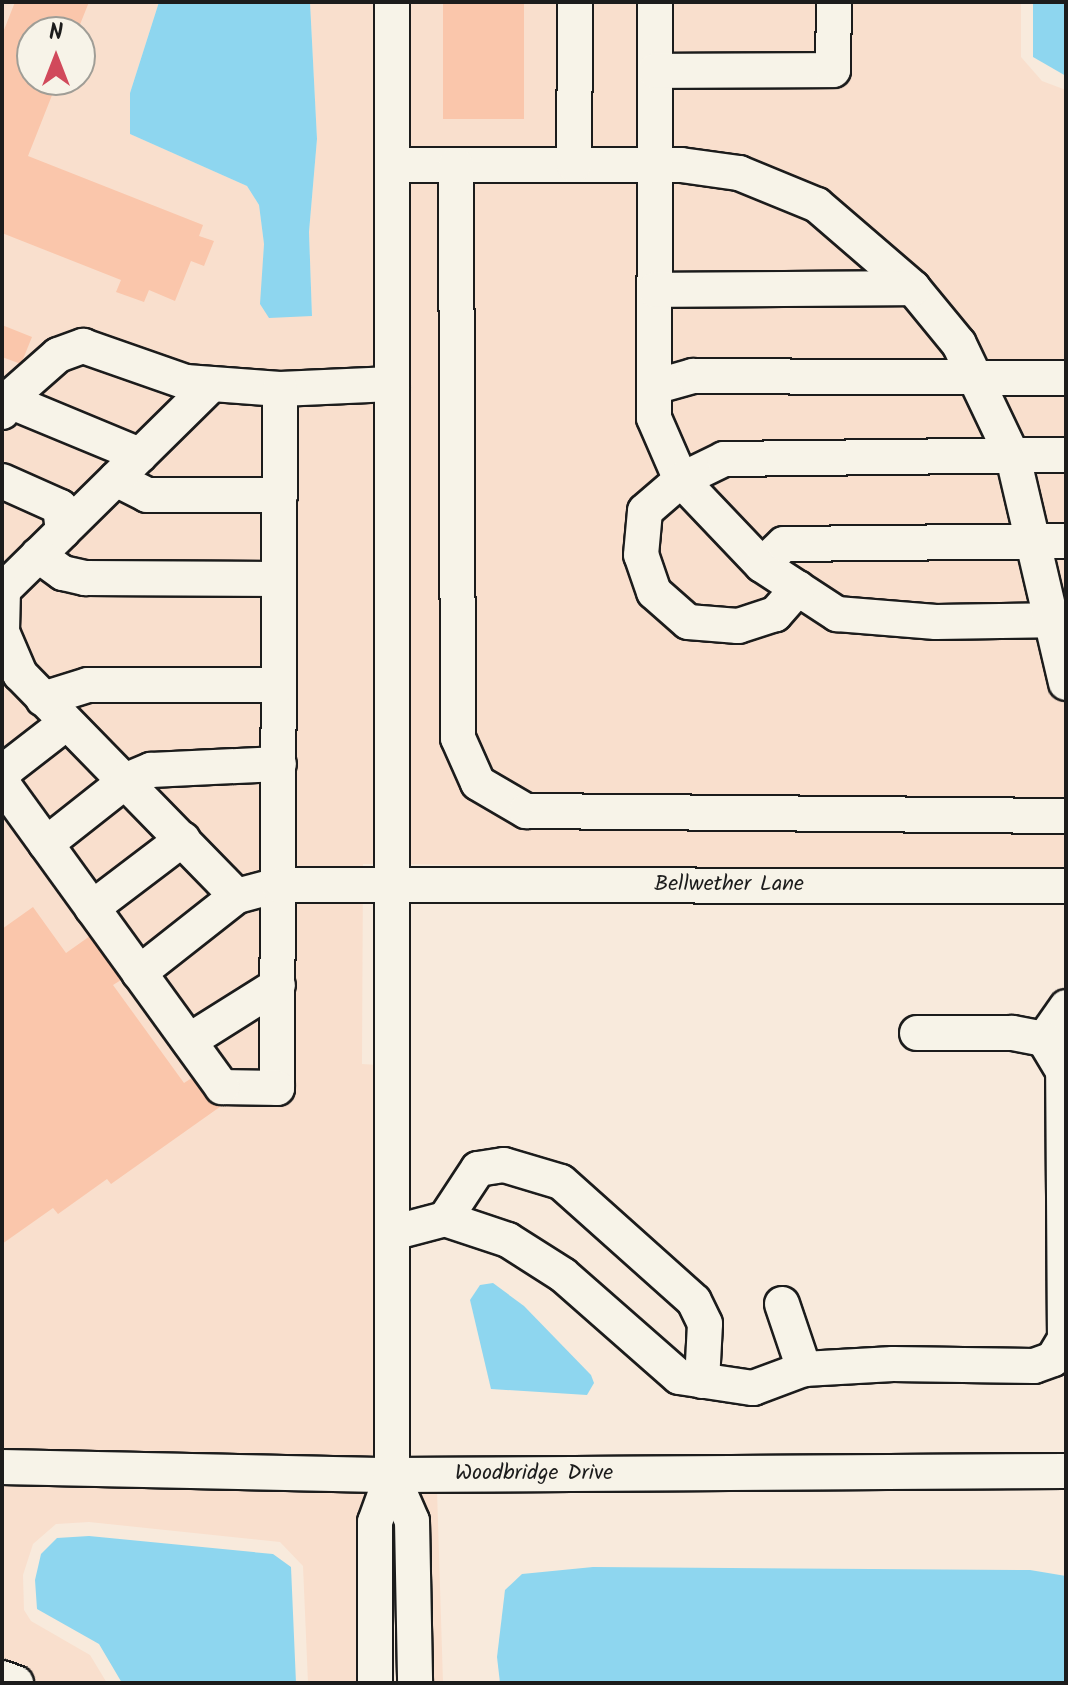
<!DOCTYPE html>
<html>
<head>
<meta charset="utf-8">
<style>
  body { margin:0 }
  #map { position:relative; width:1068px; height:1685px; overflow:hidden; background:#f8eadc; font-family:Kalam,sans-serif }
  div>[style] { position:absolute }
  .built>* { inset:0; background:#f9dfcd }
  .water>* { inset:0; background:#8ed6ef }
  .building>* { inset:0; background:#fac6ab; transform-origin:0 0 }
  .roads { filter:drop-shadow(2px 0 #1c1c1c) drop-shadow(-2px 0 #1c1c1c) drop-shadow(0 2px #1c1c1c) drop-shadow(0 -2px #1c1c1c) }
  .minor>* { height:34px; margin:-17px; padding:0 17px; transform-origin:17px; border-radius:17px; background:#f7f3e8 }
  span { translate:-50% -50%; white-space:nowrap; text-align:center; line-height:1.15; -webkit-text-stroke:8px #f7f3e8; paint-order:stroke }
  .street-label { font-size:22px; color:#1c1c1c }
  .frame { position:absolute; inset:0; border:4px solid #1c1c1c; pointer-events:none }
  .north { position:absolute; left:16px; top:16px; width:80px; height:80px; box-sizing:border-box; background:#f7f3e8; border:2px solid #9f9d96; border-radius:50%; rotate:0deg; font-size:22px; font-weight:700; line-height:32px; text-align:center; color:#1c1c1c }
  .north::after { content:''; display:block; margin:auto; width:28px; height:36px; background:#d1495b; clip-path:polygon(50% 0,100% 100%,50% 72%,0 100%) }
</style>
</head>
<body>
<div id="map">
  <div class="built">
    <div style="clip-path:polygon(evenodd,2px 2px,159px 2px,130px 93px,130px 134px,247px 186px,259px 205px,264px 244px,261px 304px,312px 316px,309px 232px,317px 139px,310px 2px,378px 2px,378px 864px,363px 864px,362px 1064px,378px 1065px,377px 1459px,2px 1451px,2px 2px,32px 32px,80px 32px,80px 80px,32px 80px,32px 32px)"></div>
    <div style="clip-path:polygon(407px 2px,1021px 2px,1021px 57px,1042px 81px,1066px 90px,1066px 879px,406px 864px)"></div>
    <div style="clip-path:polygon(2px 1483px,371px 1491px,361px 1683px,308px 1683px,303px 1566px,280px 1542px,89px 1522px,56px 1524px,33px 1544px,23px 1575px,24px 1610px,31px 1621px,90px 1655px,107px 1683px,2px 1683px)"></div>
    <div style="clip-path:polygon(414px 1491px,437px 1491px,443px 1683px,430px 1683px)"></div>
  </div>
  <div class="water">
    <div style="clip-path:polygon(159px 2px,310px 2px,317px 139px,309px 232px,312px 316px,269px 318px,260px 304px,264px 244px,259px 205px,247px 186px,130px 134px,130px 93px)"></div>
    <div style="clip-path:polygon(1033px 2px,1066px 2px,1066px 76px,1033px 57px)"></div>
    <div style="clip-path:polygon(493px 1283px,524px 1306px,591px 1375px,594px 1383px,587px 1395px,491px 1389px,470px 1300px,480px 1285px)"></div>
    <div style="clip-path:polygon(89px 1536px,273px 1554px,291px 1567px,296px 1683px,122px 1683px,99px 1644px,37px 1609px,35px 1580px,41px 1554px,57px 1538px)"></div>
    <div style="clip-path:polygon(593px 1567px,1030px 1570px,1066px 1576px,1066px 1683px,500px 1683px,497px 1657px,505px 1590px,522px 1574px)"></div>
  </div>
  <div class="building">
    <div style="clip-path:polygon(15px 2px,89px 2px,77px 32px,32px 32px,32px 80px,58px 80px,28px 156px,203px 225px,199px 236px,214px 241px,204px 266px,191px 261px,175px 301px,149px 290px,144px 302px,116px 292px,121px 280px,2px 233px,2px 35px)"></div>
    <div style="left:443px;top:2px;width:81px;height:117px"></div>
    <div style="clip-path:polygon(2px 325px,32px 337px,21px 364px,2px 357px)"></div>
    <div style="clip-path:polygon(33px 907px,66px 953px,90px 936px,121px 980px,113px 985px,184px 1083px,201px 1072px,224px 1104px,111px 1184px,107px 1179px,58px 1214px,53px 1208px,2px 1244px,2px 929px)"></div>
  </div>
  <div class="roads">
    <div class="minor">
      <div style="left:655px;top:2px;width:416px;rotate:90.1deg"></div>
      <div style="left:654px;top:418px;width:68px;rotate:66.5deg"></div>
      <div style="left:681px;top:480px;width:117px;rotate:46.4deg"></div>
      <div style="left:762px;top:565px;width:90px;rotate:33.2deg"></div>
      <div style="left:837px;top:614px;width:99px;rotate:4.6deg"></div>
      <div style="left:936px;top:622px;width:130px;rotate:-0.9deg"></div>
      <div style="left:655px;top:71px;width:178px;rotate:-0.3deg"></div>
      <div style="left:833px;top:70px;width:68px;rotate:-89.2deg"></div>
      <div style="left:392px;top:165px;width:289px"></div>
      <div style="left:681px;top:165px;width:59px;rotate:7.9deg"></div>
      <div style="left:739px;top:173px;width:84px;rotate:22.3deg"></div>
      <div style="left:817px;top:205px;width:127px;rotate:40.8deg"></div>
      <div style="left:913px;top:288px;width:72px;rotate:50.6deg"></div>
      <div style="left:959px;top:344px;width:125px;rotate:64.5deg"></div>
      <div style="left:1013px;top:457px;width:232px;rotate:76.8deg"></div>
      <div style="left:456px;top:165px;width:573px;rotate:89.8deg"></div>
      <div style="left:458px;top:738px;width:49px;rotate:66deg"></div>
      <div style="left:478px;top:783px;width:56px;rotate:30.3deg"></div>
      <div style="left:526px;top:811px;width:540px;rotate:0.53deg"></div>
      <div style="left:574px;top:165px;width:163px;rotate:-89.6deg"></div>
      <div style="left:655px;top:290px;width:258px;rotate:-0.4deg"></div>
      <div style="left:654px;top:387px;width:41px;rotate:-15.8deg"></div>
      <div style="left:693px;top:376px;width:373px;rotate:0.3deg"></div>
      <div style="left:280px;top:389px;width:112px;rotate:-2.6deg"></div>
      <div style="left:7px;top:400px;width:144px;rotate:22.5deg"></div>
      <div style="left:2px;top:412px;width:13px;rotate:-67deg"></div>
      <div style="left:7px;top:400px;width:68px;rotate:-41.4deg"></div>
      <div style="left:58px;top:355px;width:27px;rotate:-20deg"></div>
      <div style="left:83px;top:346px;width:109px;rotate:19.3deg"></div>
      <div style="left:186px;top:382px;width:94px;rotate:4.3deg"></div>
      <div style="left:280px;top:389px;width:699px;rotate:90.25deg"></div>
      <div style="left:277px;top:1088px;width:55px;rotate:-179deg"></div>
      <div style="left:222px;top:1087px;width:375px;rotate:-125.9deg"></div>
      <div style="left:116px;top:479px;width:35px;rotate:27deg"></div>
      <div style="left:147px;top:495px;width:133px"></div>
      <div style="left:2px;top:481px;width:64px;rotate:24.1deg"></div>
      <div style="left:60px;top:507px;width:24px;rotate:83deg"></div>
      <div style="left:63px;top:531px;width:84px;rotate:135.5deg"></div>
      <div style="left:3px;top:590px;width:42px;rotate:91.4deg"></div>
      <div style="left:2px;top:632px;width:46px;rotate:66.8deg"></div>
      <div style="left:20px;top:674px;width:310px;rotate:45.7deg"></div>
      <div style="left:237px;top:896px;width:42px;rotate:-15deg"></div>
      <div style="left:278px;top:885px;width:788px;rotate:0.07deg"></div>
      <div style="left:63px;top:531px;width:209px;rotate:-44.6deg"></div>
      <div style="left:38px;top:555px;width:31px;rotate:36deg"></div>
      <div style="left:63px;top:573px;width:23px;rotate:13deg"></div>
      <div style="left:85px;top:578px;width:194px;rotate:0.3deg"></div>
      <div style="left:762px;top:565px;width:30px;rotate:-44deg"></div>
      <div style="left:784px;top:544px;width:282px;rotate:-0.6deg"></div>
      <div style="left:798px;top:588px;width:35px;rotate:131deg"></div>
      <div style="left:775px;top:614px;width:39px;rotate:162deg"></div>
      <div style="left:738px;top:626px;width:50px;rotate:-175.4deg"></div>
      <div style="left:688px;top:622px;width:45px;rotate:-138.6deg"></div>
      <div style="left:654px;top:592px;width:39px;rotate:-109deg"></div>
      <div style="left:641px;top:555px;width:44px;rotate:-84.8deg"></div>
      <div style="left:645px;top:511px;width:48px;rotate:-40.7deg"></div>
      <div style="left:681px;top:480px;width:48px;rotate:-26deg"></div>
      <div style="left:724px;top:459px;width:342px;rotate:-0.7deg"></div>
      <div style="left:43px;top:699px;width:47px;rotate:-17.3deg"></div>
      <div style="left:88px;top:685px;width:191px"></div>
      <div style="left:2px;top:779px;width:13px;rotate:-61deg"></div>
      <div style="left:8px;top:768px;width:73px;rotate:-37.8deg"></div>
      <div style="left:46px;top:844px;width:103px;rotate:-38.3deg"></div>
      <div style="left:127px;top:780px;width:26px;rotate:-23deg"></div>
      <div style="left:151px;top:770px;width:128px;rotate:-2.7deg"></div>
      <div style="left:92px;top:908px;width:114px;rotate:-37.2deg"></div>
      <div style="left:139px;top:973px;width:125px;rotate:-38.2deg"></div>
      <div style="left:1044px;top:1039px;width:39px;rotate:-55deg"></div>
      <div style="left:189px;top:1041px;width:105px;rotate:-32.2deg"></div>
      <div style="left:445px;top:1219px;width:60px;rotate:-56.6deg"></div>
      <div style="left:478px;top:1169px;width:26px;rotate:-9deg"></div>
      <div style="left:504px;top:1165px;width:59px;rotate:16.6deg"></div>
      <div style="left:561px;top:1182px;width:178px;rotate:41.8deg"></div>
      <div style="left:694px;top:1301px;width:25px;rotate:64deg"></div>
      <div style="left:705px;top:1324px;width:57px;rotate:93deg"></div>
      <div style="left:392px;top:1233px;width:55px;rotate:-14.8deg"></div>
      <div style="left:445px;top:1219px;width:66px;rotate:18.4deg"></div>
      <div style="left:508px;top:1240px;width:65px;rotate:32.5deg"></div>
      <div style="left:563px;top:1275px;width:154px;rotate:41.3deg"></div>
      <div style="left:679px;top:1377px;width:75px;rotate:8.5deg"></div>
      <div style="left:753px;top:1388px;width:54px;rotate:-20.4deg"></div>
      <div style="left:804px;top:1369px;width:89px;rotate:-3.2deg"></div>
      <div style="left:893px;top:1364px;width:141px;rotate:0.8deg"></div>
      <div style="left:1034px;top:1366px;width:20px;rotate:-20deg"></div>
      <div style="left:1053px;top:1359px;width:23px;rotate:-59deg"></div>
      <div style="left:1065px;top:1339px;width:268px;rotate:-90.4deg"></div>
      <div style="left:1063px;top:1071px;width:37px;rotate:-121deg"></div>
      <div style="left:1044px;top:1039px;width:33px;rotate:-169deg"></div>
      <div style="left:1012px;top:1033px;width:95px;rotate:180deg"></div>
      <div style="left:782px;top:1304px;width:69px;rotate:71.3deg"></div>
      <div style="left:2px;top:1467px;width:390px;rotate:1.2deg"></div>
      <div style="left:392px;top:1475px;width:674px;rotate:-0.34deg"></div>
      <div style="left:392px;top:1475px;width:50px;rotate:66.5deg"></div>
      <div style="left:412px;top:1521px;width:162px;rotate:88.9deg"></div>
      <div style="left:2px;top:1678px;width:15px;rotate:20deg"></div>
      <div style="left:375px;top:1683px;width:161px;rotate:-90deg"></div>
      <div style="left:375px;top:1522px;width:50px;rotate:-70.1deg"></div>
      <div style="left:392px;top:1475px;width:1473px;rotate:-90deg"></div>
    </div>
  </div>
  <div class="street-label">
    <span style="left:729px;top:885px">Bellwether Lane</span>
    <span style="left:534px;top:1474px">Woodbridge Drive</span>
  </div>
  <div class="frame"></div>
  <div class="north">N</div>
</div>
</body>
</html>
